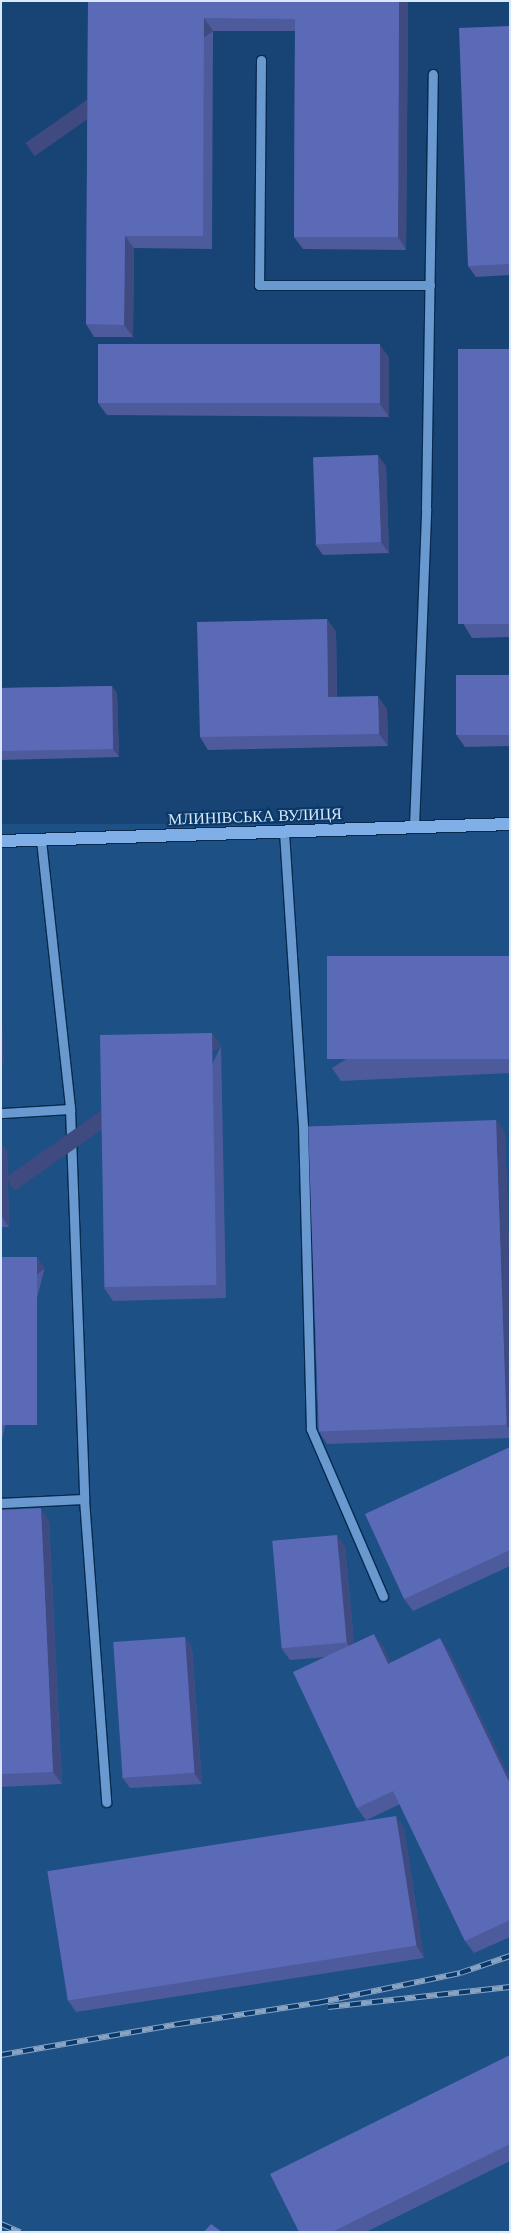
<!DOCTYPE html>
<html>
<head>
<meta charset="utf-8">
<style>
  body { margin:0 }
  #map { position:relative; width:511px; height:2233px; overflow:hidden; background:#174475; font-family:"Times New Roman",serif }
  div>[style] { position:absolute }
  .built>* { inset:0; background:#1d5085; transform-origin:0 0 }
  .roads { filter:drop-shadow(1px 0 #072a4e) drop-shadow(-1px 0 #072a4e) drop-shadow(0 1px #072a4e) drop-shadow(0 -1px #072a4e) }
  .minor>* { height:9px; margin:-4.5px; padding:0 4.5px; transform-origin:4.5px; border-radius:4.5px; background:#6a99cf }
  .major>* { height:12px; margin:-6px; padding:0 6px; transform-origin:6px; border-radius:6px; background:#7fafe6 }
  .rail>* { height:5.5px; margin-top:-2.75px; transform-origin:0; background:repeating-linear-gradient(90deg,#0a3969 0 11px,#89a4c3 0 22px); box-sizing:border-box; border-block:1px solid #89a4c3 }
  .wall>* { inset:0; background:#4d5b9d; transform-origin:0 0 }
  .shaded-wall>* { inset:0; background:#3f4a80; transform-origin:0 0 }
  .building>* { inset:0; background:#5a6ab7; transform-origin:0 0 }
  span { translate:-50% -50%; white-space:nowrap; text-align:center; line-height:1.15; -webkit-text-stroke:4.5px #0a3969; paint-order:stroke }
  .street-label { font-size:16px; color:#d9e8fa }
  .frame { position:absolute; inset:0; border:2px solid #d9e8fa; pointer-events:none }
</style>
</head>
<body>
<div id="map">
  <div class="built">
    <div style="left:510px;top:824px;width:1408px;height:509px;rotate:90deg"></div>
  </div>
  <div class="roads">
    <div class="minor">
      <div style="left:261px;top:60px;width:225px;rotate:90.5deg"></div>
      <div style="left:259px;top:285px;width:171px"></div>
      <div style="left:414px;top:827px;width:319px;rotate:-87.8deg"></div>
      <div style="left:426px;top:508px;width:434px;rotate:-89.1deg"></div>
      <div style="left:284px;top:832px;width:294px;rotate:86.3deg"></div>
      <div style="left:303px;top:1125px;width:304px;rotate:88.5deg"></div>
      <div style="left:311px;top:1429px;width:182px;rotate:66.7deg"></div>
      <div style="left:41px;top:840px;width:271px;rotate:83.8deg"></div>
      <div style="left:70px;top:1109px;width:390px;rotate:87.9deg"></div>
      <div style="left:84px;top:1499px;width:304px;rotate:85.8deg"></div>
      <div style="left:1px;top:1113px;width:69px;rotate:-3.3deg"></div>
      <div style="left:1px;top:1503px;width:83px;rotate:-2.8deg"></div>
    </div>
    <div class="major">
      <div style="left:1px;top:841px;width:509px;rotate:-1.91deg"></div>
    </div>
  </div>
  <div class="rail">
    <div style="left:328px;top:2007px;width:183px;rotate:-6.3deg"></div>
    <div style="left:1px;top:2055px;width:181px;rotate:-9.9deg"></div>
    <div style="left:179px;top:2024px;width:140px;rotate:-8.7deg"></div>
    <div style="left:317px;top:2003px;width:146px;rotate:-11.8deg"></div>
    <div style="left:460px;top:1973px;width:53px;rotate:-18.8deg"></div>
    <div style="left:1px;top:2224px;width:21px;rotate:23deg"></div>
  </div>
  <div class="wall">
    <div style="clip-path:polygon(88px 1px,408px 1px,406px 250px,303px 249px,294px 237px,295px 31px,213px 31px,212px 249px,134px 248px,133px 337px,94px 337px,86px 324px)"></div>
    <div style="clip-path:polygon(510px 26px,510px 275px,476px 277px,468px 266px)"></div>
    <div style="clip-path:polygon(510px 349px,510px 637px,472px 638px,464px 625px)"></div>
    <div style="clip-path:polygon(389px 357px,389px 417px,107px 415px,98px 403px)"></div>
    <div style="clip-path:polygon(386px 466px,389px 553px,323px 555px,315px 544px)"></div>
    <div style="clip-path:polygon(327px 619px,336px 632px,337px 697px,387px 709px,388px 746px,208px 750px,200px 737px)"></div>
    <div style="clip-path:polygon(510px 675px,510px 746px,465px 747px,457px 736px)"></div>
    <div style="clip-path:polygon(112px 686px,117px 694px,119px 757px,1px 760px,1px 688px)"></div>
    <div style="clip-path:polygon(510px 956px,510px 1073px,341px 1081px,332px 1068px)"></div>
    <div style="clip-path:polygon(221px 1046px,226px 1298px,113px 1301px,104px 1288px)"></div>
    <div style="clip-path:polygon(496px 1120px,505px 1133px,510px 1281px,510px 1438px,327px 1444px,319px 1431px)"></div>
    <div style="clip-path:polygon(1px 1143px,7px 1151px,9px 1227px,1px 1227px)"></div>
    <div style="left:1px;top:1257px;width:45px;height:179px;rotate:14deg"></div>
    <div style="clip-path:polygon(510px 1447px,510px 1566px,413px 1611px,404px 1599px)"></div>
    <div style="clip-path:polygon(1px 1510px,49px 1521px,62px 1784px,1px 1787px)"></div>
    <div style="clip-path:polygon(345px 1546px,354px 1643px,383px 1646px,390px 1662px,449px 1651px,510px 1778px,510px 1937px,474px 1953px,465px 1941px,400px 1804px,367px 1820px,404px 1828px,424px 1958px,76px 2012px,67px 1999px,366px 1820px,357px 1808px,325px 1657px,290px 1660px,282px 1649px)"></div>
    <div style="clip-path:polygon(185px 1637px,192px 1648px,202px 1784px,130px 1788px,122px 1777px)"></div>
    <div style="clip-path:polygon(510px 2055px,510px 2161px,366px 2232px,299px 2232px)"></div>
  </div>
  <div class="shaded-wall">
    <div style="clip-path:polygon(399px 1px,408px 1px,406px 250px,398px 237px)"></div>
    <div style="left:204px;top:18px;width:16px;height:218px;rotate:55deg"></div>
    <div style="clip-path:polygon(125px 236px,134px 248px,133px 337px,124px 325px)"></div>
    <div style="clip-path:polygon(380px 345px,389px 357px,389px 417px,380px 404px)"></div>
    <div style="clip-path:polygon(378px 455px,386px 466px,389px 553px,381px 542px)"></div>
    <div style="clip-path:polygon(327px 619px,336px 632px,337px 710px,328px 697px)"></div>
    <div style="clip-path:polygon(112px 686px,117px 694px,119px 757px,113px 749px)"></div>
    <div style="clip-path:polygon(378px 696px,387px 709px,388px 746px,379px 734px)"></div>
    <div style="clip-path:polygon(1px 989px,4px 1065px,1px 1061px)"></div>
    <div style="left:212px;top:1033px;width:16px;height:252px;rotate:55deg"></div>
    <div style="clip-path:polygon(496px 1120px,505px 1133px,510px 1281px,510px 1430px,506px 1425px)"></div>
    <div style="clip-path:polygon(1px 1143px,7px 1151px,9px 1227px,1px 1216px)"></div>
    <div style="left:37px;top:1257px;width:14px;height:168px;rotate:54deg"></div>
    <div style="clip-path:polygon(41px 1508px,49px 1521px,62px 1784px,53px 1772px)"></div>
    <div style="clip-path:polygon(337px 1535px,345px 1546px,355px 1654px,347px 1643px)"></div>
    <div style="clip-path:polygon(374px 1634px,383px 1646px,397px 1676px,388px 1664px)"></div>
    <div style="clip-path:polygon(185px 1637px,192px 1648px,202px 1784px,194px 1773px)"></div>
    <div style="clip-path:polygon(440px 1638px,449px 1651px,510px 1778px,510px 1784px)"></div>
    <div style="clip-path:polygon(396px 1816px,404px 1828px,424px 1958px,416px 1945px)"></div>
  </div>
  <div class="building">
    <div style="clip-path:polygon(88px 1px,399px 1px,398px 237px,294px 237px,295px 19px,204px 18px,203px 236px,125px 236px,124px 325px,86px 324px)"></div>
    <div style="clip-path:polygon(510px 26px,510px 264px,468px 266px,459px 28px)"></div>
    <div style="left:98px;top:344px;width:282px;height:59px"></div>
    <div style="left:510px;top:349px;width:275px;height:52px;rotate:90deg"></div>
    <div style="left:378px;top:455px;width:87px;height:65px;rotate:88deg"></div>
    <div style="clip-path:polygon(327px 619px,328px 697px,378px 696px,379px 734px,200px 737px,197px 622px)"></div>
    <div style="left:510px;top:675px;width:60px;height:54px;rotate:90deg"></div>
    <div style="left:112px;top:686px;width:63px;height:111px;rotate:89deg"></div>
    <div style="left:510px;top:956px;width:103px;height:183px;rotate:90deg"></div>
    <div style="left:212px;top:1033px;width:252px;height:112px;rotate:89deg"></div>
    <div style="left:496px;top:1120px;width:305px;height:188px;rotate:88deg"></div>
    <div style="left:1px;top:1257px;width:36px;height:168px"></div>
    <div style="clip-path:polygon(510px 1447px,510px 1550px,404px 1599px,365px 1514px)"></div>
    <div style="clip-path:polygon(41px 1508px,53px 1772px,1px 1774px,1px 1510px)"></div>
    <div style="left:337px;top:1535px;width:108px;height:65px;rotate:85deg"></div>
    <div style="clip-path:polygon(374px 1634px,388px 1664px,440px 1638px,510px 1784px,510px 1920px,465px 1941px,393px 1791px,357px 1808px,293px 1672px)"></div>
    <div style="left:185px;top:1637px;width:136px;height:72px;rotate:86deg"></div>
    <div style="left:396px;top:1816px;width:131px;height:353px;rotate:81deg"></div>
    <div style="clip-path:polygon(510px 2055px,510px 2144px,332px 2232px,299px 2232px,270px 2174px)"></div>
    <div style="clip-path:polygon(211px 2224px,222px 2232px,204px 2232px)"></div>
  </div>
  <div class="street-label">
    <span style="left:255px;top:817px;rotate:-2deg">МЛИНІВСЬКА ВУЛИЦЯ</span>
  </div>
  <div class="frame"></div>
</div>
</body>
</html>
